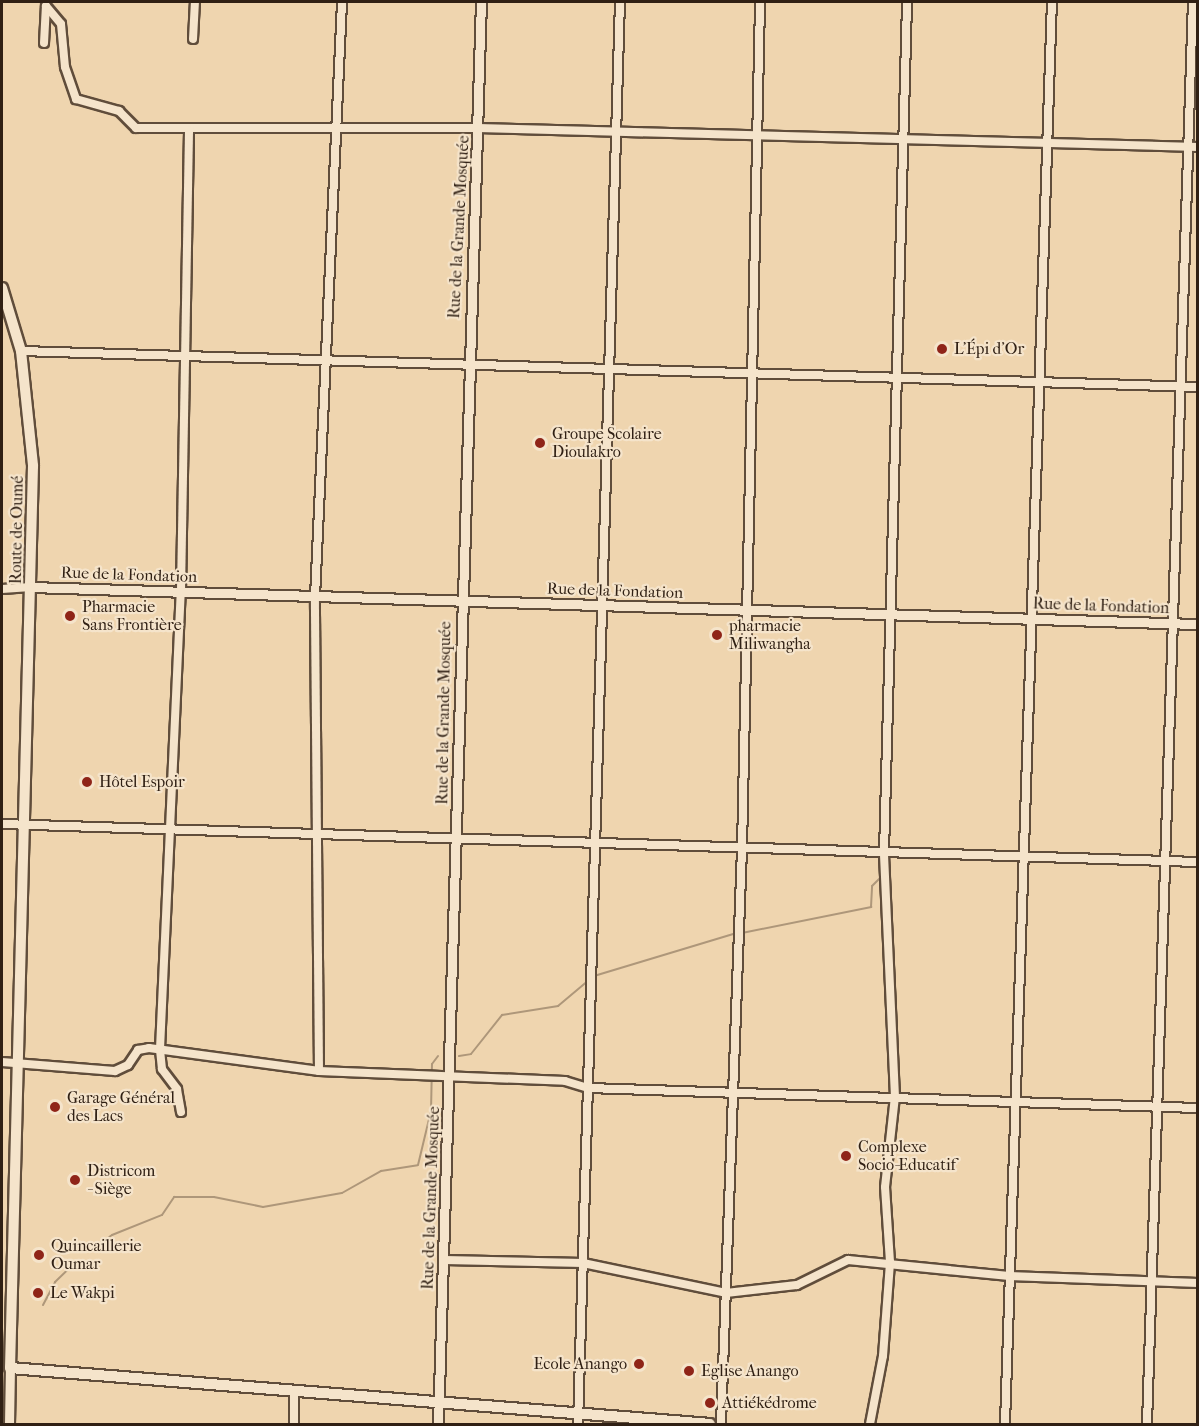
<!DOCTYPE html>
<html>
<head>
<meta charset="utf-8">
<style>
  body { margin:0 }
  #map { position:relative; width:1199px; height:1426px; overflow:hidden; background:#efd5af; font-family:"IM FELL French Canon",serif }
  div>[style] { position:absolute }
  .stream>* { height:2px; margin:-1px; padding:0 1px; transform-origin:1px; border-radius:1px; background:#ae977a }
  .roads { filter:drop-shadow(2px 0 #604d3b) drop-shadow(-2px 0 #604d3b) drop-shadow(0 2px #604d3b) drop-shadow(0 -2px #604d3b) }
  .minor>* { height:8px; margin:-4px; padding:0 4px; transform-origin:4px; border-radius:4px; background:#f5e4cb }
  .tertiary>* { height:9px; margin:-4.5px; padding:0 4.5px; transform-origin:4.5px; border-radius:4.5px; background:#f5e4cb }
  .secondary>* { height:10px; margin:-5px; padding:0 5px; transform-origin:5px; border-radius:5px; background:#f5e4cb }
  .dots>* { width:16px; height:16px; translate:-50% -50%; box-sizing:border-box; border:3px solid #f5e4cb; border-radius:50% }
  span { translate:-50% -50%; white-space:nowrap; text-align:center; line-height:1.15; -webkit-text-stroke:4.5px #f5e4cb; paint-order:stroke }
  .street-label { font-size:16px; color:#302014 }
  .poi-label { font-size:16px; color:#302014 }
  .left { translate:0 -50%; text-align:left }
  .right { translate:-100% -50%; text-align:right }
  .frame { position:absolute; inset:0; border:3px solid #302014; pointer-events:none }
</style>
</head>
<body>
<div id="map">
  <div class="stream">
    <div style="left:742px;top:933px;width:132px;rotate:-11.4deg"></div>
    <div style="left:871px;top:907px;width:21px;rotate:-87deg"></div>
    <div style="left:872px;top:886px;width:10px;rotate:-45deg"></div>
    <div style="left:594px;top:976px;width:148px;rotate:-16.8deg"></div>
    <div style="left:459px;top:1056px;width:12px;rotate:-9deg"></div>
    <div style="left:471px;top:1054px;width:50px;rotate:-51.5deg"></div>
    <div style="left:502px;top:1015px;width:57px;rotate:-9.1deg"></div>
    <div style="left:558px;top:1006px;width:40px;rotate:-40deg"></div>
    <div style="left:92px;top:1249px;width:24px;rotate:-35deg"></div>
    <div style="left:112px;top:1235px;width:54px;rotate:-21.8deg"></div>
    <div style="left:162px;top:1215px;width:22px;rotate:-56deg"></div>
    <div style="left:174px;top:1197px;width:40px"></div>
    <div style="left:214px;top:1197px;width:50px;rotate:11.5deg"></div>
    <div style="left:263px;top:1207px;width:80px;rotate:-10deg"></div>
    <div style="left:342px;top:1193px;width:45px;rotate:-29.4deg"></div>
    <div style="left:381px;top:1171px;width:37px;rotate:-9deg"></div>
    <div style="left:418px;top:1165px;width:56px;rotate:-76.5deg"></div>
    <div style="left:431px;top:1111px;width:47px;rotate:-88.8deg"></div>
    <div style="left:432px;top:1064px;width:10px;rotate:-53deg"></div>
    <div style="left:43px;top:1305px;width:26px;rotate:-62deg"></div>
    <div style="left:55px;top:1282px;width:30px;rotate:-44deg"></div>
  </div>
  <div class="roads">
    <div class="minor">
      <div style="left:46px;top:6px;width:23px;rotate:50deg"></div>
      <div style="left:61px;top:24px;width:43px;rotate:84.7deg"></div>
      <div style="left:65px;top:67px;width:34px;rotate:71deg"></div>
      <div style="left:76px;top:99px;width:45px;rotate:15.6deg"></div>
      <div style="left:119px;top:111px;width:24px;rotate:45deg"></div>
      <div style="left:136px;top:128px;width:342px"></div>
      <div style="left:478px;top:128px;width:720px;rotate:1.51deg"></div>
      <div style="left:193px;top:39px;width:37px;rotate:-87deg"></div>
      <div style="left:44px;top:43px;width:37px;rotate:-87deg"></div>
      <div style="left:21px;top:351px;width:1178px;rotate:1.75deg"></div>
      <div style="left:2px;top:589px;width:29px;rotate:-4deg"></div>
      <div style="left:2px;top:824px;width:1197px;rotate:1.82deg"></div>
      <div style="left:2px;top:1062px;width:113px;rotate:4.6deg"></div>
      <div style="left:115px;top:1071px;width:14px;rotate:-25deg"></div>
      <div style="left:128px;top:1065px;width:18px;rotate:-56deg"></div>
      <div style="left:138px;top:1050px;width:11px;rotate:-10deg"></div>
      <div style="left:149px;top:1048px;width:172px;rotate:7.7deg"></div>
      <div style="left:319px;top:1071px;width:246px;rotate:2.3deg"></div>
      <div style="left:565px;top:1081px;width:24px;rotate:17deg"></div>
      <div style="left:588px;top:1088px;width:610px;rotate:1.88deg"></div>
      <div style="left:319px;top:1071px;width:474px;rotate:-90.5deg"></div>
      <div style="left:315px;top:597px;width:596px;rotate:-87.4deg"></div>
      <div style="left:181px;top:1112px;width:23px;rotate:-100deg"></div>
      <div style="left:177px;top:1089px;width:25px;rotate:-127deg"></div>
      <div style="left:162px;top:1069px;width:20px;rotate:-96deg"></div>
      <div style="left:160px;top:1049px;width:459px;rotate:-87.4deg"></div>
      <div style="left:181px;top:590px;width:460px;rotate:-89deg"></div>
      <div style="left:445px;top:1260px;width:138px;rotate:1.2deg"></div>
      <div style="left:583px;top:1263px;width:146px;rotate:11.8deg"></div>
      <div style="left:726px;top:1293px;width:71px;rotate:-6.4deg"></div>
      <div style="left:797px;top:1285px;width:57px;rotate:-26.1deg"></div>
      <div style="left:848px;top:1260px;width:162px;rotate:5.7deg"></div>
      <div style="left:1009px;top:1276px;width:189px;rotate:2.1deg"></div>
      <div style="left:294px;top:1424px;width:33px;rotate:-90deg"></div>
      <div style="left:578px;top:1424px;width:1423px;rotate:-88.31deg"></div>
      <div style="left:721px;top:1424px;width:575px;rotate:-87.91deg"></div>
      <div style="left:742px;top:849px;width:847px;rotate:-88.78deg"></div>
      <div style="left:870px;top:1424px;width:69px;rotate:-79.2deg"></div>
      <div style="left:883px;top:1356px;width:94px;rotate:-85.7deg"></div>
      <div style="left:890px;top:1262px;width:75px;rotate:-93.8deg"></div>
      <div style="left:885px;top:1187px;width:91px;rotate:-83.7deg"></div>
      <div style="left:895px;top:1097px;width:244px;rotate:-92.6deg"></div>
      <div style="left:884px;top:853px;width:851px;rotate:-88.45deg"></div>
      <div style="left:1005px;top:1424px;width:1423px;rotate:-88.11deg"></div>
      <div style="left:1147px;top:1424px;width:1423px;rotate:-88.15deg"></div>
    </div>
    <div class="tertiary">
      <div style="left:31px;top:587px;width:1168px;rotate:1.82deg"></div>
      <div style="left:9px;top:1424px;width:56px;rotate:-89deg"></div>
      <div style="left:438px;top:1424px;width:1423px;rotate:-88.27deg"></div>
    </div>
    <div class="secondary">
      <div style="left:2px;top:288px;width:66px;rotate:73.2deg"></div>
      <div style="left:21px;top:351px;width:116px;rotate:84deg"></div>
      <div style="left:33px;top:466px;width:902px;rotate:91.46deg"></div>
      <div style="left:10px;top:1368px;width:702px;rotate:4.57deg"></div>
    </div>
  </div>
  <div class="dots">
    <div style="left:942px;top:349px;background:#8f2418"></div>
    <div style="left:540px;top:443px;background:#8f2418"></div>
    <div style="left:70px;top:616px;background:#8f2418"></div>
    <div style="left:717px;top:635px;background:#8f2418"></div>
    <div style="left:87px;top:782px;background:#8f2418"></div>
    <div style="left:55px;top:1107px;background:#8f2418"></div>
    <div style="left:846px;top:1156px;background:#8f2418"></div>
    <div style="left:75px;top:1180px;background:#8f2418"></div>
    <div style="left:39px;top:1255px;background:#8f2418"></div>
    <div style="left:38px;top:1293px;background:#8f2418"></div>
    <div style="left:639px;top:1364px;background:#8f2418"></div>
    <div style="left:689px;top:1371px;background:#8f2418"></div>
    <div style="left:710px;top:1403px;background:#8f2418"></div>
  </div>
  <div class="street-label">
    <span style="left:459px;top:227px;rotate:-87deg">Rue de la Grande Mosquée</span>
    <span style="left:17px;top:530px;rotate:-89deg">Route de Oumé</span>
    <span style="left:129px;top:575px;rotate:2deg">Rue de la Fondation</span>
    <span style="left:615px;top:591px;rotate:2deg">Rue de la Fondation</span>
    <span style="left:1101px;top:606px;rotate:2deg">Rue de la Fondation</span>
    <span style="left:444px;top:713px;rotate:-89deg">Rue de la Grande Mosquée</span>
    <span style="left:431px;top:1198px;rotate:-88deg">Rue de la Grande Mosquée</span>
  </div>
  <div class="poi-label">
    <span class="left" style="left:954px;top:349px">L'Épi d'Or</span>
    <span class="left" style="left:552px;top:443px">Groupe Scolaire<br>Dioulakro</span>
    <span class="left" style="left:82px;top:616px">Pharmacie<br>Sans Frontière</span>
    <span class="left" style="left:729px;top:635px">pharmacie<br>Miliwangha</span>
    <span class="left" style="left:99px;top:782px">Hôtel Espoir</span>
    <span class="left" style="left:67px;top:1107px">Garage Général<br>des Lacs</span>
    <span class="left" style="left:858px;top:1156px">Complexe<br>Socio-Educatif</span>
    <span class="left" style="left:87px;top:1180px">Districom<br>- Siège</span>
    <span class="left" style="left:51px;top:1255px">Quincaillerie<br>Oumar</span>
    <span class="left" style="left:50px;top:1293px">Le Wakpi</span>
    <span class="right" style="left:627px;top:1364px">Ecole Anango</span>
    <span class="left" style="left:701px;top:1371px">Eglise Anango</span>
    <span class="left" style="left:722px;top:1403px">Attiékédrome</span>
  </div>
  <div class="frame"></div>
</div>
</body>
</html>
